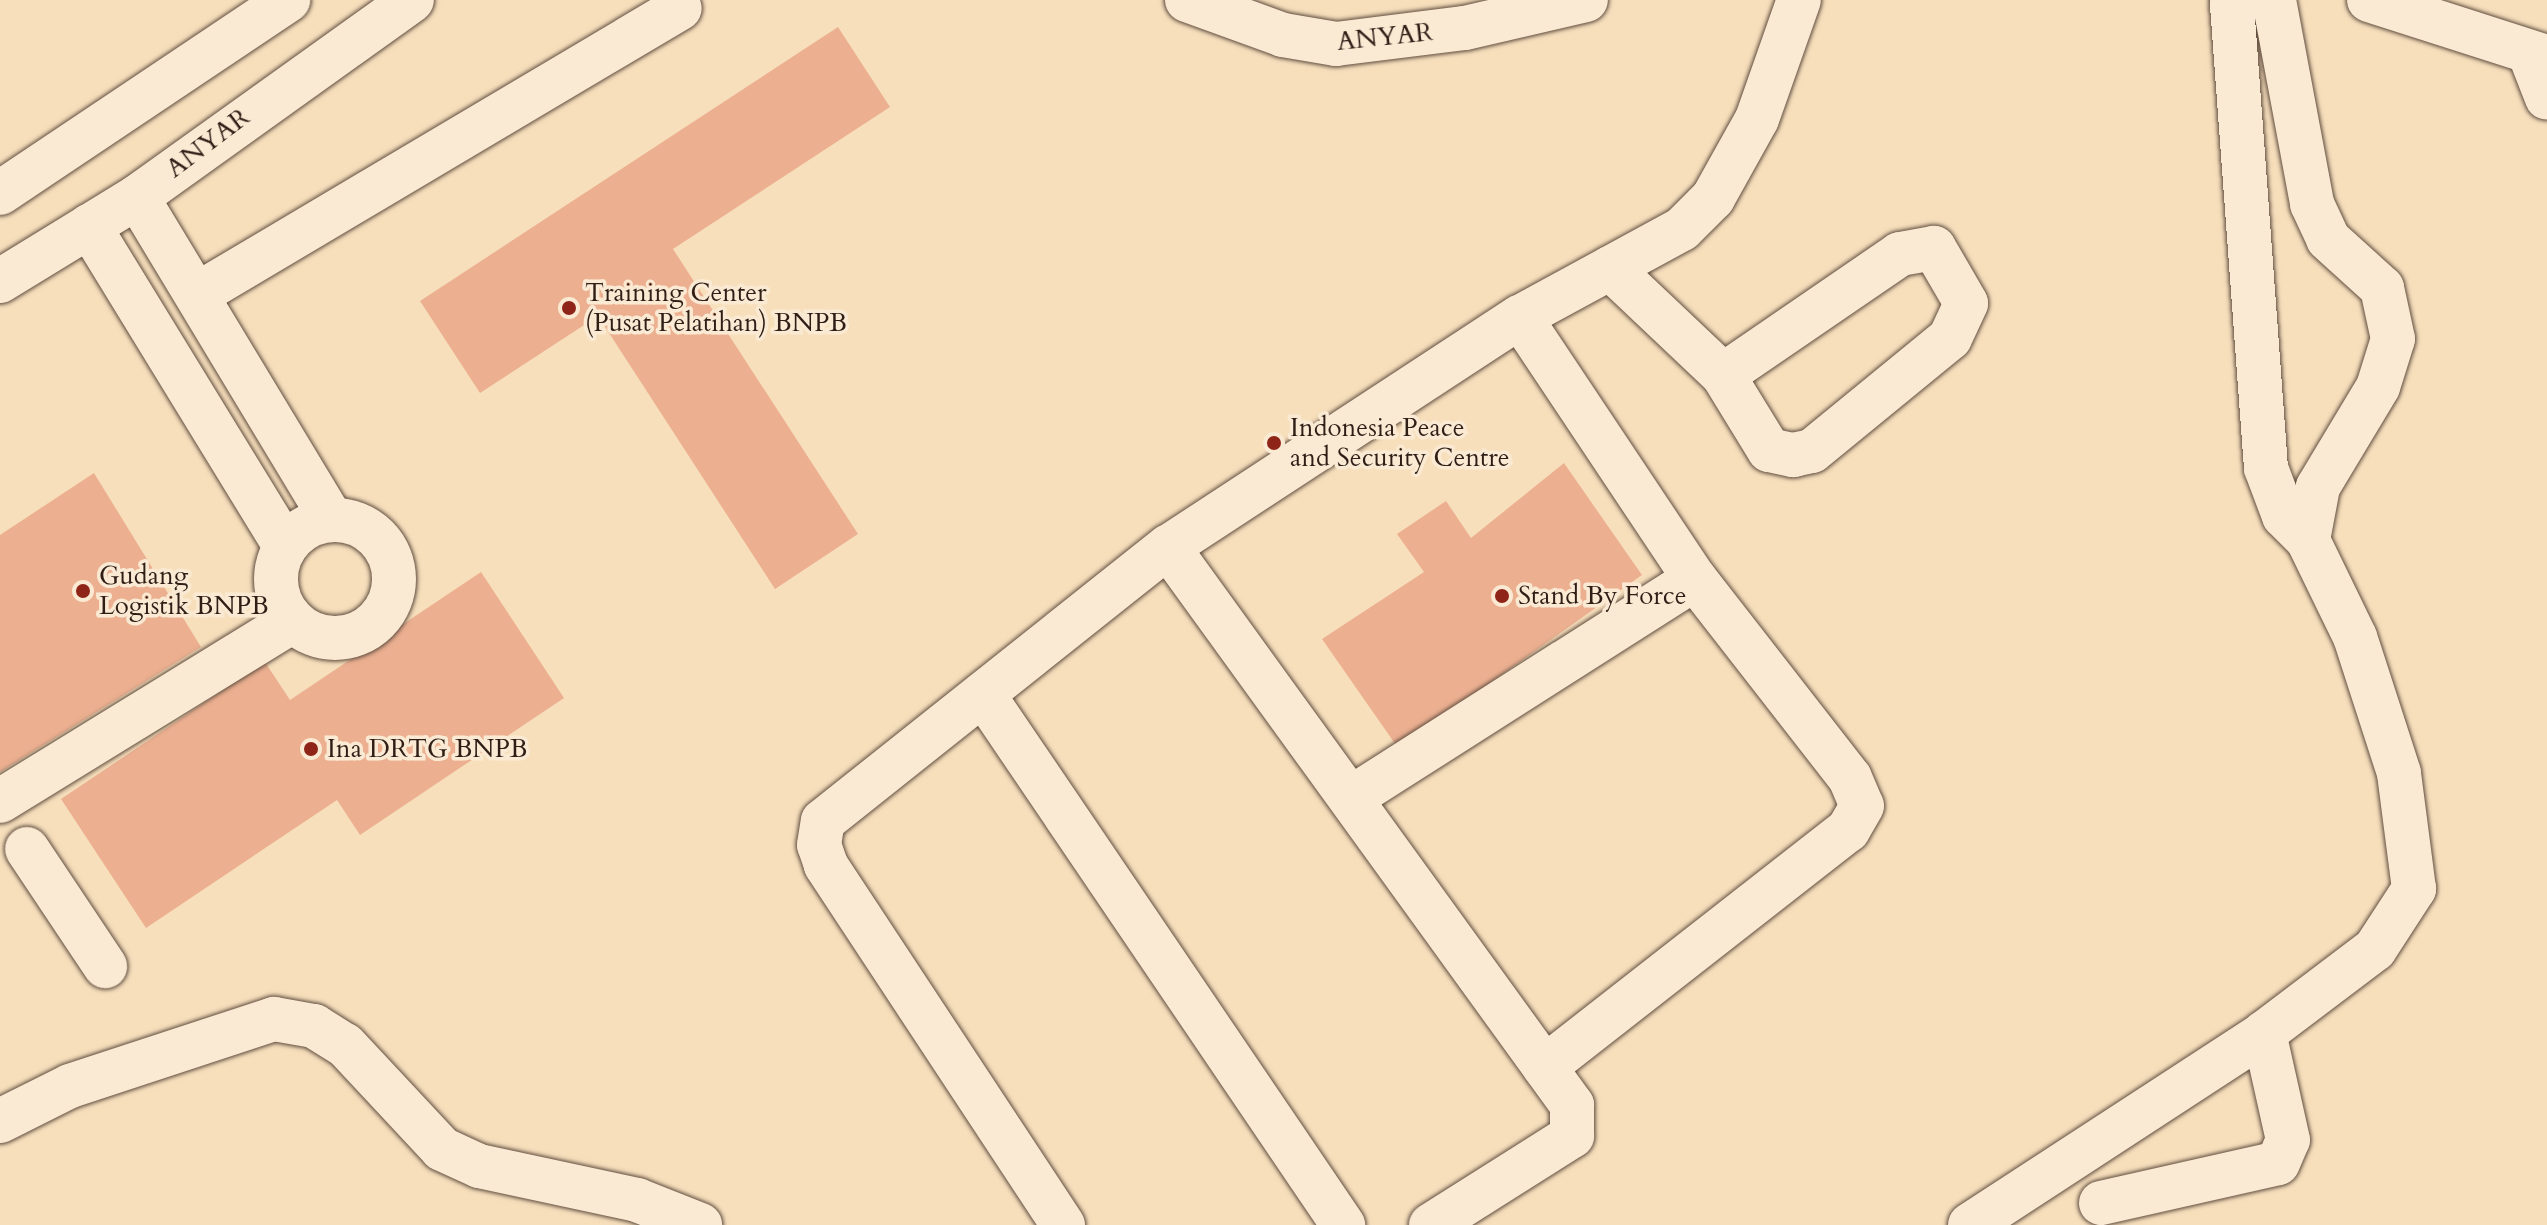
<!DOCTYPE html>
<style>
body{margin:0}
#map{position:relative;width:2547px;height:1225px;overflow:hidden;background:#f7dfbc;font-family:Cardo,serif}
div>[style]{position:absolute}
.building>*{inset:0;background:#ecb091}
.roads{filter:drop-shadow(0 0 2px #614e40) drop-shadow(0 0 2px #614e40)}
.minor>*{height:44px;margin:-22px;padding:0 22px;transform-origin:22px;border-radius:22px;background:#faead3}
.minor>.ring{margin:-22px;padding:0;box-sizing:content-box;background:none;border:44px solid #faead3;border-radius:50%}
.dots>*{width:22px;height:22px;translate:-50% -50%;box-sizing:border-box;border:4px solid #faead3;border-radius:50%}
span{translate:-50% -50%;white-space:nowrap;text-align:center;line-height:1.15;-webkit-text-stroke:7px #faead3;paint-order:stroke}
.street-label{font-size:26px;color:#2f1e16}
.poi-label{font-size:26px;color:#2f1e16}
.left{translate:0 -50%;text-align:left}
</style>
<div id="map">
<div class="building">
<div style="clip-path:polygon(838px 27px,890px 107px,673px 249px,858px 534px,775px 589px,598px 316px,480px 393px,420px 301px)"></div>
<div style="clip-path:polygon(1564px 463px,1642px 575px,1398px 748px,1322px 639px,1424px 572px,1397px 534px,1446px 501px,1471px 538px)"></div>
<div style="clip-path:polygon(94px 473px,201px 647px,0 772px,0 535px)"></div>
<div style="clip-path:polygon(481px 572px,564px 698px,360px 835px,337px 800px,146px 928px,61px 799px,265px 662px,290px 700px)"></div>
</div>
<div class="roads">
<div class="minor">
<div style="left:1187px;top:0;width:102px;rotate:20deg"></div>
<div style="left:1283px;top:35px;width:54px;rotate:9.6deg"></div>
<div style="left:1336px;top:44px;width:130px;rotate:-7.1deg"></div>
<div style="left:1465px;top:28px;width:124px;rotate:-13deg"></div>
<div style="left:2274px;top:0;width:208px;rotate:79.4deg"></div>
<div style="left:2312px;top:204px;width:38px;rotate:65deg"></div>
<div style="left:2328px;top:239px;width:73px;rotate:42.2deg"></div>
<div style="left:2382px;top:288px;width:52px;rotate:77.8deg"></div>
<div style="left:2393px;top:339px;width:50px;rotate:107.4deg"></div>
<div style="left:2378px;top:387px;width:117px;rotate:121deg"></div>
<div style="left:2318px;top:487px;width:54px;rotate:100.7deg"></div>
<div style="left:2369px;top:0;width:187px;rotate:17.8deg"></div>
<div style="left:2529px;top:52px;width:49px;rotate:68.6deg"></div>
<div style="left:0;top:193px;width:347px;rotate:-33.8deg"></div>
<div style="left:137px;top:197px;width:376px;rotate:58.9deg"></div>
<div style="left:89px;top:226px;width:375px;rotate:58.5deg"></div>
<div style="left:1610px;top:268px;width:156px;rotate:43.4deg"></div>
<div style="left:1723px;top:375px;width:88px;rotate:58.5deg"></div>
<div style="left:1769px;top:450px;width:25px;rotate:12deg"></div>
<div style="left:1793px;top:455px;width:19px;rotate:-12deg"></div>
<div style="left:1812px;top:451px;width:178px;rotate:-39.3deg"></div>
<div style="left:1950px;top:338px;width:38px;rotate:-65deg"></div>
<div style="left:1966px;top:303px;width:64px;rotate:-120.2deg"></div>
<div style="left:1934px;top:248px;width:35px;rotate:170deg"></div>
<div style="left:1900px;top:254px;width:214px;rotate:145.6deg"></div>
<div style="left:0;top:281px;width:161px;rotate:-31.5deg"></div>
<div style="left:137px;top:197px;width:338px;rotate:-35.6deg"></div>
<div style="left:198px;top:294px;width:560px;rotate:-30.68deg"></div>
<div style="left:1520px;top:317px;width:315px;rotate:56.3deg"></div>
<div style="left:1695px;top:579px;width:252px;rotate:52.1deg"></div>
<div style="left:1850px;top:778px;width:30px;rotate:67deg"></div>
<div style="left:1862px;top:806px;width:28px;rotate:120deg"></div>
<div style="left:1848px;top:830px;width:385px;rotate:142deg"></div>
<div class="ring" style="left:276px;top:520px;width:74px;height:74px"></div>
<div style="left:1168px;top:547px;width:689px;rotate:54.09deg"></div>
<div style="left:1572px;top:1105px;width:31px;rotate:90deg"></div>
<div style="left:1572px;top:1136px;width:167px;rotate:147.7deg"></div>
<div style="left:983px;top:694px;width:642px;rotate:55.86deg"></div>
<div style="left:1354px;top:796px;width:404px;rotate:-32.5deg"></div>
<div style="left:0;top:801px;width:344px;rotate:-31.6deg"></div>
<div style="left:27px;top:849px;width:141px;rotate:56.3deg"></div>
<div style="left:0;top:1121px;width:78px;rotate:-26.6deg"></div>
<div style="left:70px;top:1086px;width:215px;rotate:-18.2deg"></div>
<div style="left:274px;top:1019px;width:41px;rotate:9.9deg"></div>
<div style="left:314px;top:1026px;width:36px;rotate:32deg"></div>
<div style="left:345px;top:1045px;width:142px;rotate:47deg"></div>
<div style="left:442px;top:1149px;width:41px;rotate:24.7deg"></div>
<div style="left:479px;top:1166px;width:162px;rotate:12.1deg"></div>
<div style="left:637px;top:1200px;width:68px;rotate:21.6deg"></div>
<div style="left:2101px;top:1203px;width:181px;rotate:-12.7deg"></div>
<div style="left:2278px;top:1163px;width:25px;rotate:-67deg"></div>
<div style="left:2288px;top:1140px;width:110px;rotate:-102.6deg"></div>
<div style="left:1063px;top:1225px;width:431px;rotate:-123.4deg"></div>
<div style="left:826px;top:865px;width:21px;rotate:-109deg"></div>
<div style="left:819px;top:845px;width:24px;rotate:-81deg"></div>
<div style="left:823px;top:821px;width:441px;rotate:-38.5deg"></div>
<div style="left:1168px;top:547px;width:420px;rotate:-33.2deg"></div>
<div style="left:1520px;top:317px;width:184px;rotate:-28.5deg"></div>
<div style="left:1682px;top:229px;width:44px;rotate:-45deg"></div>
<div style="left:1713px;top:198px;width:90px;rotate:-60.9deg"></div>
<div style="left:1757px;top:119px;width:126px;rotate:-70.6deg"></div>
<div style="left:1970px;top:1225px;width:351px;rotate:-33.1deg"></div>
<div style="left:2264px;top:1033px;width:139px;rotate:-37.1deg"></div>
<div style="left:2375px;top:949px;width:72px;rotate:-57deg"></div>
<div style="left:2414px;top:889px;width:117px;rotate:-97.4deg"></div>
<div style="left:2399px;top:773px;width:143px;rotate:-107.9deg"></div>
<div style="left:2355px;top:637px;width:108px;rotate:-115.9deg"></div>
<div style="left:2308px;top:540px;width:34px;rotate:-135deg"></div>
<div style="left:2284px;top:516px;width:51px;rotate:-110.6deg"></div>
<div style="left:2266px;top:468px;width:469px;rotate:-94.2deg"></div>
</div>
</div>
<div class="dots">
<div style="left:569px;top:308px;background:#8f2418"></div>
<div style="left:1274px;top:443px;background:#8f2418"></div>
<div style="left:83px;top:591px;background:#8f2418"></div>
<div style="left:1502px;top:596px;background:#8f2418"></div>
<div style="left:311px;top:749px;background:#8f2418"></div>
</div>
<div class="street-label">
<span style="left:1385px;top:37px;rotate:-6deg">ANYAR</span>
<span style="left:208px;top:143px;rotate:-37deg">ANYAR</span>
</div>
<div class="poi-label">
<span class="left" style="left:585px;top:308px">Training Center<br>(Pusat Pelatihan) BNPB</span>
<span class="left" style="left:1290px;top:443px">Indonesia Peace<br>and Security Centre</span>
<span class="left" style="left:99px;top:591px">Gudang<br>Logistik BNPB</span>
<span class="left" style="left:1518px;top:596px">Stand By Force</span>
<span class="left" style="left:327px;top:749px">Ina DRTG BNPB</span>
</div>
</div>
